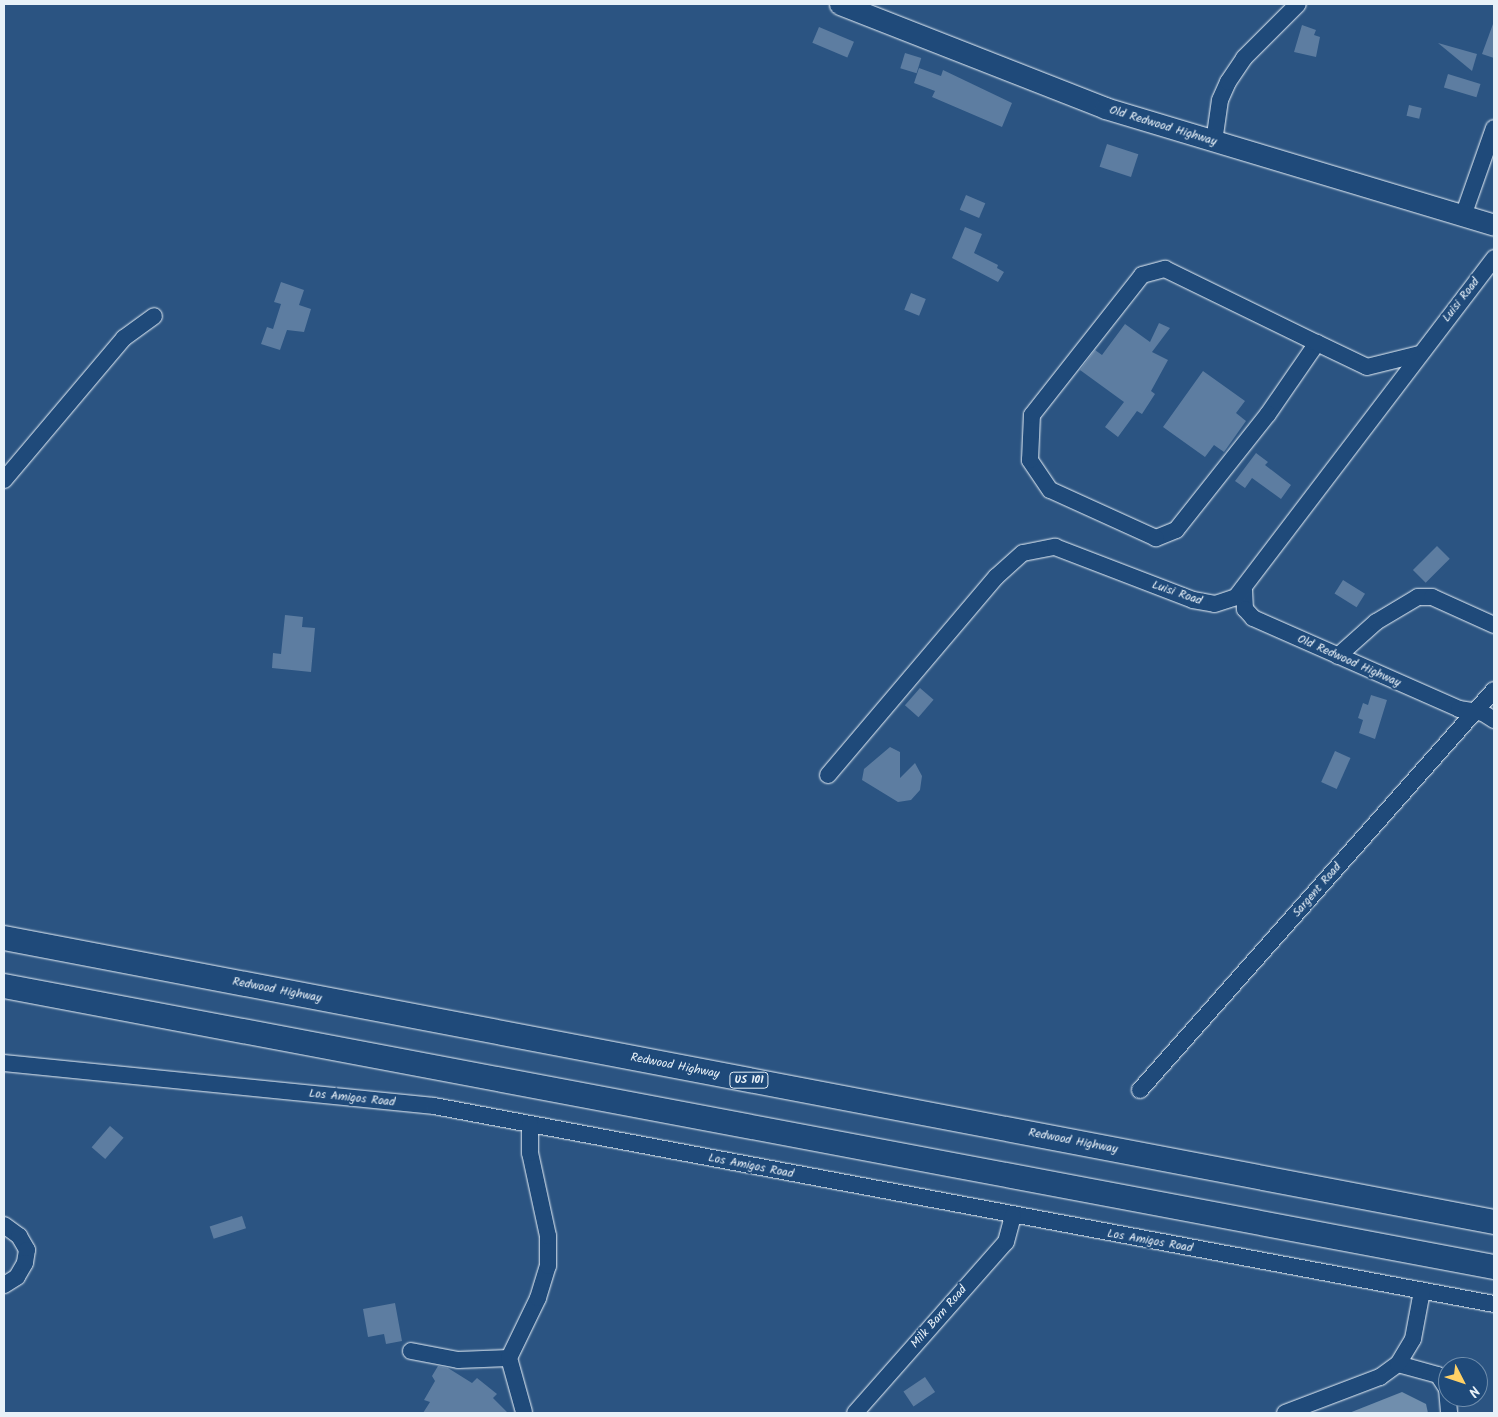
<!DOCTYPE html>
<style>
body{margin:0}
#map{position:relative;width:1498px;height:1417px;overflow:hidden;background:#2b5482;font-family:Kalam,sans-serif}
div>[style]{position:absolute}
.water>*{inset:0;background:#708ead}
.building>*{inset:0;background:#5d7da1;transform-origin:0 0}
.roads{filter:drop-shadow(0 0 1px #e8f1f8) drop-shadow(0 0 1px #e8f1f8)}
.minor>*{height:16px;margin:-8px;padding:0 8px;transform-origin:8px;border-radius:8px;background:#1f4a7a}
.major>*{height:21px;margin:-10.5px;padding:0 10.5px;transform-origin:10.5px;border-radius:10.5px;background:#1f4a7a}
.highway>*{height:24px;margin:-12px;padding:0 12px;transform-origin:12px;border-radius:12px;background:#1f4a7a}
span{translate:-50% -50%;white-space:nowrap;text-align:center;line-height:1.15;-webkit-text-stroke:4px #1f4a7a;paint-order:stroke}
.shield-label span{padding:1px 4px;background:#1f4a7a;border:1px solid;border-radius:4px;-webkit-text-stroke-width:0}
.shield-label{font-size:11px;color:#e8f1f8;font-weight:700}
.street-label{font-size:12px;color:#e8f1f8}
.frame{position:absolute;inset:0;border:5px solid #e8f1f8;pointer-events:none}
.north{position:absolute;left:1438px;top:1357px;width:50px;height:50px;box-sizing:border-box;background:#1f4a7a;border:1px solid #6f8dac;border-radius:50%;rotate:131deg;font-size:14px;font-weight:700;line-height:20px;text-align:center;color:#e8f1f8}
.north::after{content:'';display:block;margin:auto;width:18px;height:22px;background:#ffd166;clip-path:polygon(50% 0,100% 100%,50% 72%,0 100%)}
</style>
<div id="map">
<div class="water">
<div style="clip-path:polygon(1402px 1392px,1426px 1404px,1428px 1413px,1349px 1413px)"></div>
</div>
<div class="building">
<div style="clip-path:polygon(1493px 24px,1494px 24px,1494px 58px,1482px 54px)"></div>
<div style="clip-path:polygon(1302px 25px,1316px 30px,1314px 35px,1320px 37px,1316px 57px,1294px 52px)"></div>
<div style="left:819px;top:27px;width:38px;height:17px;rotate:23deg"></div>
<div style="clip-path:polygon(1438px 43px,1477px 54px,1472px 71px)"></div>
<div style="left:905px;top:53px;width:17px;height:16px;rotate:17deg"></div>
<div style="clip-path:polygon(919px 68px,941px 76px,943px 70px,1012px 103px,1002px 127px,932px 97px,935px 91px,914px 83px)"></div>
<div style="left:1448px;top:74px;width:34px;height:14px;rotate:17deg"></div>
<div style="left:1409px;top:105px;width:13px;height:11px;rotate:13deg"></div>
<div style="left:1107px;top:144px;width:33px;height:24px;rotate:18deg"></div>
<div style="left:966px;top:195px;width:21px;height:16px;rotate:23deg"></div>
<div style="clip-path:polygon(965px 227px,982px 234px,974px 253px,998px 265px,997px 268px,1004px 272px,998px 282px,952px 258px)"></div>
<div style="clip-path:polygon(281px 282px,304px 290px,299px 305px,311px 309px,304px 332px,287px 330px,280px 350px,261px 344px,267px 327px,273px 329px,281px 304px,274px 302px)"></div>
<div style="left:911px;top:293px;width:16px;height:18px;rotate:22deg"></div>
<div style="clip-path:polygon(1159px 323px,1170px 328px,1152px 352px,1168px 360px,1151px 391px,1155px 394px,1142px 414px,1137px 411px,1118px 437px,1105px 427px,1124px 402px,1080px 370px,1095px 350px,1102px 355px,1125px 324px,1150px 342px)"></div>
<div style="clip-path:polygon(1203px 371px,1245px 401px,1236px 413px,1246px 421px,1224px 452px,1214px 445px,1205px 457px,1163px 427px)"></div>
<div style="clip-path:polygon(1256px 453px,1268px 462px,1265px 465px,1291px 485px,1281px 499px,1252px 478px,1245px 488px,1235px 481px)"></div>
<div style="left:1437px;top:546px;width:18px;height:34px;rotate:45deg"></div>
<div style="left:1343px;top:580px;width:26px;height:16px;rotate:32deg"></div>
<div style="clip-path:polygon(285px 615px,303px 617px,302px 627px,315px 628px,311px 672px,272px 668px,273px 653px,281px 654px)"></div>
<div style="left:920px;top:688px;width:18px;height:23px;rotate:41deg"></div>
<div style="clip-path:polygon(1371px 695px,1387px 700px,1375px 739px,1359px 733px,1363px 720px,1358px 718px,1363px 703px,1368px 705px)"></div>
<div style="clip-path:polygon(890px 747px,900px 752px,900px 778px,915px 763px,922px 776px,920px 790px,911px 800px,898px 802px,862px 780px,864px 769px)"></div>
<div style="left:1335px;top:751px;width:17px;height:34px;rotate:24deg"></div>
<div style="left:110px;top:1126px;width:18px;height:28px;rotate:41deg"></div>
<div style="left:242px;top:1216px;width:13px;height:34px;rotate:72deg"></div>
<div style="clip-path:polygon(395px 1303px,402px 1341px,386px 1344px,384px 1334px,368px 1337px,363px 1309px)"></div>
<div style="clip-path:polygon(438px 1366px,448px 1368px,472px 1383px,477px 1378px,497px 1394px,493px 1398px,508px 1413px,423px 1413px,430px 1402px,424px 1400px,435px 1381px,432px 1376px)"></div>
<div style="left:925px;top:1377px;width:18px;height:26px;rotate:56deg"></div>
</div>
<div class="roads">
<div class="minor">
<div style="left:1214px;top:142px;width:42px;rotate:-81.9deg"></div>
<div style="left:1220px;top:100px;width:20px;rotate:-66deg"></div>
<div style="left:1228px;top:82px;width:29px;rotate:-56deg"></div>
<div style="left:1244px;top:58px;width:76px;rotate:-45deg"></div>
<div style="left:1463px;top:216px;width:93px;rotate:-70.6deg"></div>
<div style="left:1317px;top:343px;width:86px;rotate:124.6deg"></div>
<div style="left:1268px;top:414px;width:148px;rotate:128.4deg"></div>
<div style="left:1176px;top:530px;width:22px;rotate:158deg"></div>
<div style="left:1156px;top:538px;width:116px;rotate:-155.6deg"></div>
<div style="left:1050px;top:490px;width:36px;rotate:-124deg"></div>
<div style="left:1030px;top:460px;width:45px;rotate:-87.5deg"></div>
<div style="left:1032px;top:415px;width:178px;rotate:-51.8deg"></div>
<div style="left:1142px;top:275px;width:24px;rotate:-15deg"></div>
<div style="left:1165px;top:269px;width:169px;rotate:26deg"></div>
<div style="left:1317px;top:343px;width:55px;rotate:25.6deg"></div>
<div style="left:1367px;top:367px;width:54px;rotate:-14deg"></div>
<div style="left:4px;top:480px;width:186px;rotate:-49.8deg"></div>
<div style="left:124px;top:338px;width:37px;rotate:-36deg"></div>
<div style="left:1244px;top:590px;width:19px;rotate:87deg"></div>
<div style="left:1245px;top:609px;width:12px;rotate:48deg"></div>
<div style="left:1253px;top:618px;width:225px;rotate:23.8deg"></div>
<div style="left:1459px;top:709px;width:24px;rotate:9deg"></div>
<div style="left:1483px;top:713px;width:13px;rotate:32deg"></div>
<div style="left:1338px;top:656px;width:51px;rotate:-41.8deg"></div>
<div style="left:1376px;top:622px;width:49px;rotate:-30.8deg"></div>
<div style="left:1418px;top:597px;width:14px"></div>
<div style="left:1432px;top:597px;width:68px;rotate:24.3deg"></div>
<div style="left:828px;top:775px;width:260px;rotate:-49.7deg"></div>
<div style="left:996px;top:577px;width:36px;rotate:-42deg"></div>
<div style="left:1023px;top:553px;width:33px;rotate:-11deg"></div>
<div style="left:1055px;top:547px;width:148px;rotate:21deg"></div>
<div style="left:1193px;top:600px;width:22px;rotate:10deg"></div>
<div style="left:1215px;top:604px;width:22px;rotate:-18deg"></div>
<div style="left:1236px;top:597px;width:426px;rotate:-52.7deg"></div>
<div style="left:4px;top:1063px;width:432px;rotate:5.7deg"></div>
<div style="left:434px;top:1106px;width:1078px;rotate:10.58deg"></div>
<div style="left:1140px;top:1090px;width:534px;rotate:-48.49deg"></div>
<div style="left:4px;top:1225px;width:19px;rotate:36deg"></div>
<div style="left:19px;top:1236px;width:16px;rotate:60deg"></div>
<div style="left:27px;top:1250px;width:13px;rotate:99deg"></div>
<div style="left:25px;top:1263px;width:16px;rotate:120deg"></div>
<div style="left:17px;top:1277px;width:15px;rotate:148deg"></div>
<div style="left:411px;top:1351px;width:48px;rotate:10.8deg"></div>
<div style="left:458px;top:1360px;width:51px;rotate:-2.2deg"></div>
<div style="left:509px;top:1358px;width:56px;rotate:74.5deg"></div>
<div style="left:509px;top:1358px;width:67px;rotate:-64.2deg"></div>
<div style="left:538px;top:1298px;width:34px;rotate:-73deg"></div>
<div style="left:548px;top:1266px;width:30px;rotate:-90deg"></div>
<div style="left:548px;top:1236px;width:85px;rotate:-102.2deg"></div>
<div style="left:530px;top:1153px;width:29px;rotate:-90deg"></div>
<div style="left:1398px;top:1364px;width:41px;rotate:15.4deg"></div>
<div style="left:1438px;top:1375px;width:17px;rotate:57deg"></div>
<div style="left:1447px;top:1389px;width:24px;rotate:85deg"></div>
<div style="left:855px;top:1413px;width:228px;rotate:-48.6deg"></div>
<div style="left:1006px;top:1242px;width:27px;rotate:-75deg"></div>
<div style="left:1285px;top:1413px;width:102px;rotate:-20.8deg"></div>
<div style="left:1380px;top:1377px;width:22px;rotate:-36deg"></div>
<div style="left:1398px;top:1364px;width:29px;rotate:-59deg"></div>
<div style="left:1413px;top:1339px;width:49px;rotate:-79.4deg"></div>
</div>
<div class="major">
<div style="left:840px;top:4px;width:285px;rotate:21.4deg"></div>
<div style="left:1105px;top:108px;width:406px;rotate:16.7deg"></div>
</div>
<div class="highway">
<div style="left:4px;top:938px;width:1517px;rotate:10.79deg"></div>
<div style="left:4px;top:986px;width:1516px;rotate:10.68deg"></div>
</div>
</div>
<div class="shield-label">
<span style="left:749px;top:1080px">US 101</span>
</div>
<div class="street-label">
<span style="left:1163px;top:126px;rotate:17deg">Old Redwood Highway</span>
<span style="left:1461px;top:300px;rotate:-52deg">Luisi Road</span>
<span style="left:1177px;top:593px;rotate:19deg">Luisi Road</span>
<span style="left:1349px;top:661px;rotate:24deg">Old Redwood Highway</span>
<span style="left:1317px;top:890px;rotate:-49deg">Sargent Road</span>
<span style="left:277px;top:990px;rotate:11deg">Redwood Highway</span>
<span style="left:675px;top:1066px;rotate:11deg">Redwood Highway</span>
<span style="left:352px;top:1098px;rotate:6deg">Los Amigos Road</span>
<span style="left:1073px;top:1141px;rotate:11deg">Redwood Highway</span>
<span style="left:751px;top:1166px;rotate:11deg">Los Amigos Road</span>
<span style="left:1150px;top:1241px;rotate:10deg">Los Amigos Road</span>
<span style="left:939px;top:1317px;rotate:-49deg">Milk Barn Road</span>
</div>
<div class="frame"></div>
<div class="north">N</div>
</div>
